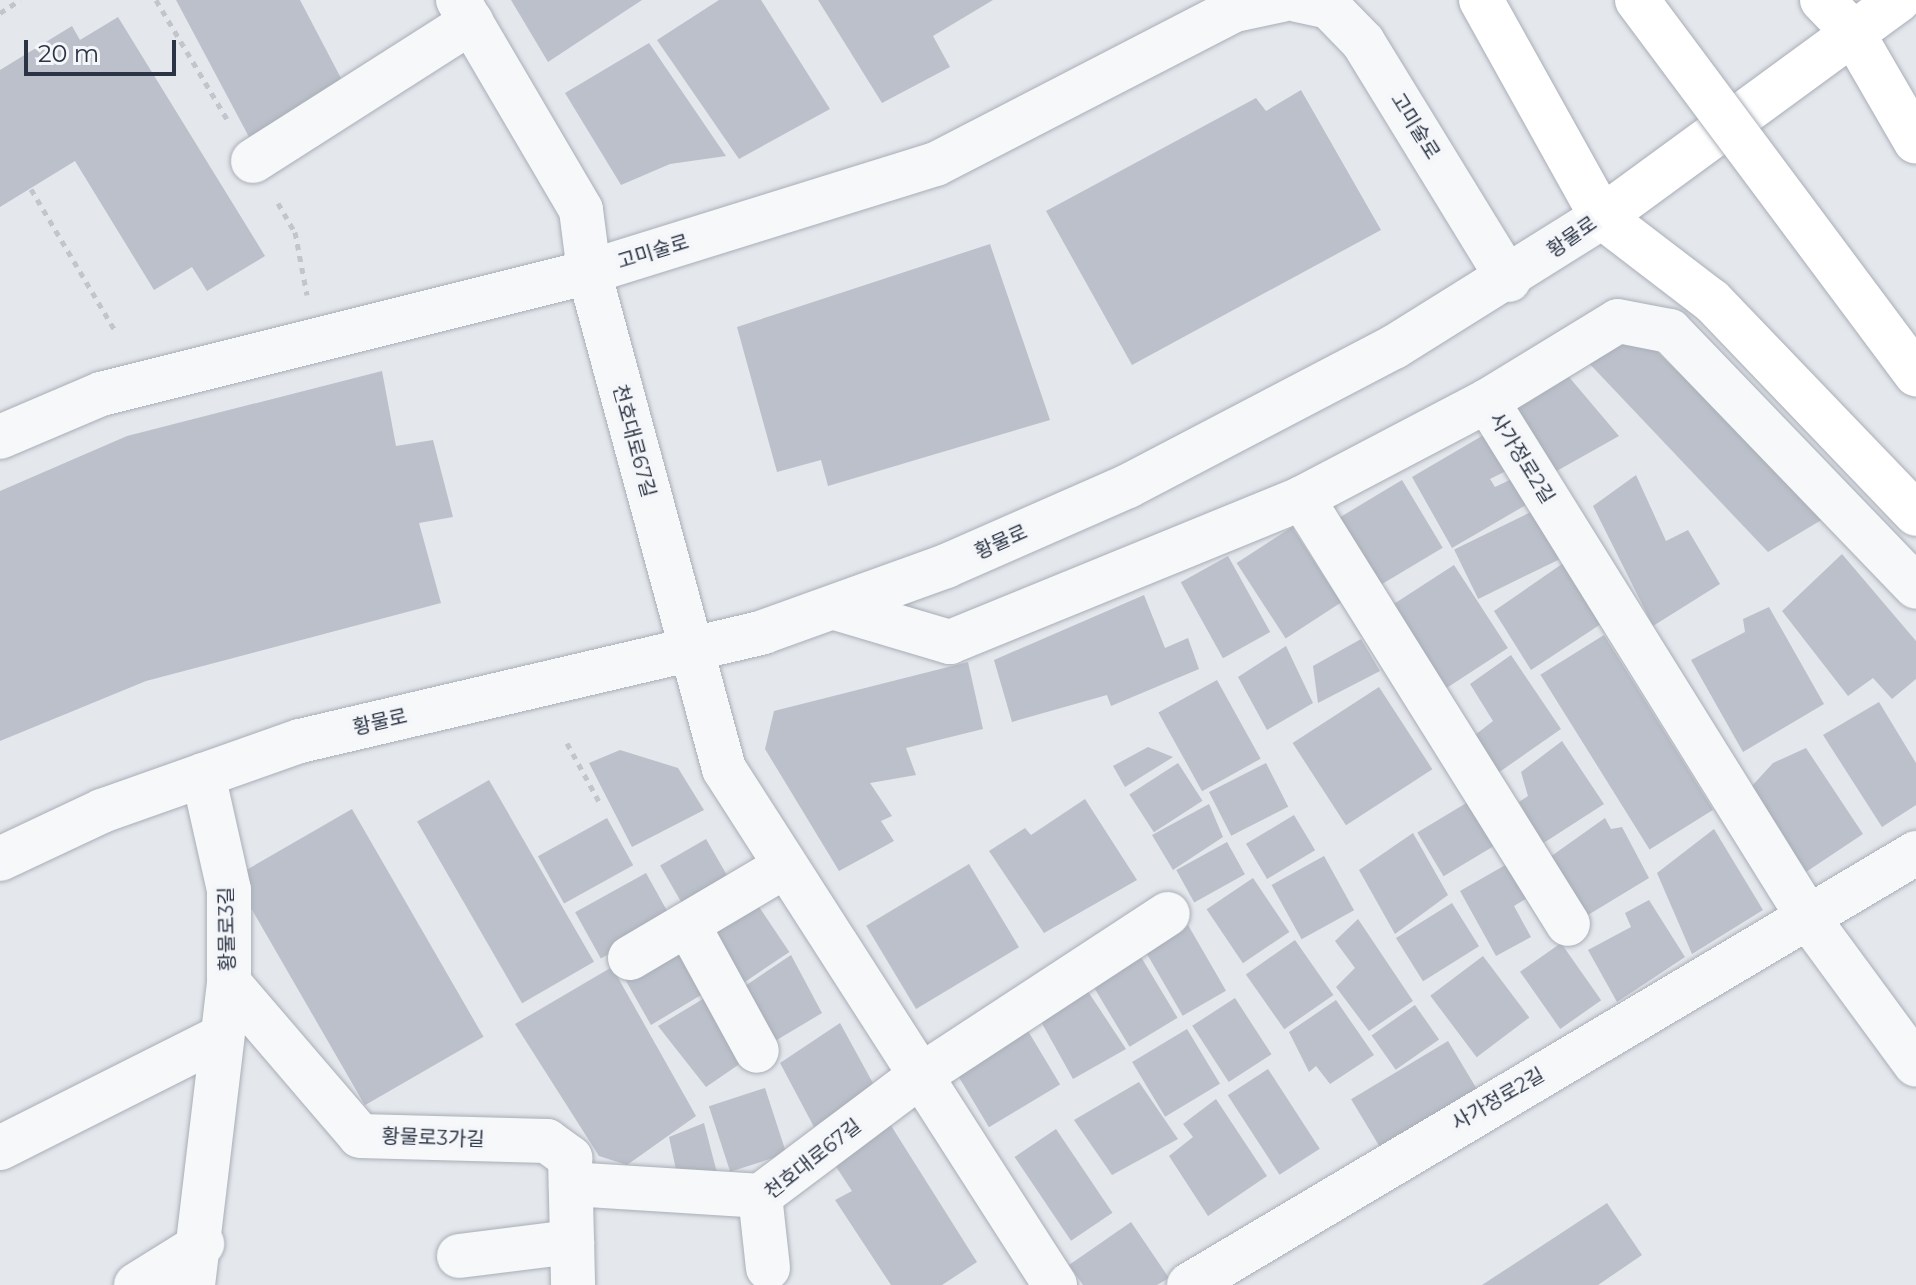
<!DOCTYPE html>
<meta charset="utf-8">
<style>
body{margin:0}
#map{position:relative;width:1916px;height:1285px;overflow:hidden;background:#e4e7ec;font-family:Montserrat,"Noto Sans KR",sans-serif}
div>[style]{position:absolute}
.building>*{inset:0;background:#bbc0ca;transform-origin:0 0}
.path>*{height:5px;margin-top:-2.5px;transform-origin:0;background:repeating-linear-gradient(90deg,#c2c5cb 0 6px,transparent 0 12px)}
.roads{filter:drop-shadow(0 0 2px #a9aeb7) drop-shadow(0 0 2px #a9aeb7)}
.minor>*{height:44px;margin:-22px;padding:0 22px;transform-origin:22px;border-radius:22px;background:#f7f8fa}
.tertiary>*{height:44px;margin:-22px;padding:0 22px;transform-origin:22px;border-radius:22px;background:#f7f8fa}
.secondary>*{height:44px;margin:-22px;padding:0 22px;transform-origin:22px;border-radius:22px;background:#fff}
.bridges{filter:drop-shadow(0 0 2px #a9aeb7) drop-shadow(0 0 2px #a9aeb7)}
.secondary-bridge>*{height:44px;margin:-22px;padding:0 22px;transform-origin:22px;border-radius:22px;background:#fff}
span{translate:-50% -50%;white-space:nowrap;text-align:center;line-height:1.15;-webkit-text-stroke:8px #f4f6f9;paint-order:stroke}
.street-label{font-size:20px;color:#2b3445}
.scale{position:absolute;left:24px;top:40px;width:152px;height:36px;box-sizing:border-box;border:4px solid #2b3445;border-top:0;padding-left:10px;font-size:24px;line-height:28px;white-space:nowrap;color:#2b3445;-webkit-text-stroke:6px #f4f6f9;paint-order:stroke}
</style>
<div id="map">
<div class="building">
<div style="clip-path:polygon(176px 0,300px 0,343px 82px,249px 137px)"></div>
<div style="clip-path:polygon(511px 0,642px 0,548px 62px)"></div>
<div style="clip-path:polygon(719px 0,761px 0,830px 109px,739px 159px,657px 40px)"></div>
<div style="clip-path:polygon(818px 0,993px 0,933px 36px,950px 67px,882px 103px)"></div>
<div style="clip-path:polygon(118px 17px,265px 256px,207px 291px,192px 267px,154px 290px,75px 161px,0 207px,0 70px,72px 26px,80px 40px)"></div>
<div style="clip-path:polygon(649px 43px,726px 156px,670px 164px,621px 185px,565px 93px)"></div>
<div style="clip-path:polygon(1301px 90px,1381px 230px,1132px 365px,1046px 211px,1256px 98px,1266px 111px)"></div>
<div style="clip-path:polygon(990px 244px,1050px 420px,828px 486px,821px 460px,777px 472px,737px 327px)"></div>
<div style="clip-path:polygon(1646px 341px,1828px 516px,1768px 552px,1585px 359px,1609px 345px)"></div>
<div style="clip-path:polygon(382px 371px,396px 446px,433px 440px,453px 517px,419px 523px,441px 603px,146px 681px,0 741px,0 491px,127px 436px)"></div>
<div style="clip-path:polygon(1569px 377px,1619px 436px,1546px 477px,1505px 406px,1525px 404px)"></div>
<div style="clip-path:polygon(1487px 433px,1508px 470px,1490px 479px,1495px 487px,1516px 477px,1531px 502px,1452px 548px,1412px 477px)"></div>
<div style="clip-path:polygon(1636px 475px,1666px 541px,1688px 530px,1720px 584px,1653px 626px,1593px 506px)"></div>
<div style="left:1402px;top:480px;width:79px;height:75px;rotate:59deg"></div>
<div style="left:1535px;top:510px;width:55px;height:90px;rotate:64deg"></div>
<div style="left:1292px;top:527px;width:90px;height:66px;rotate:57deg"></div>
<div style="clip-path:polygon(1842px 554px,1916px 641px,1916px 679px,1892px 699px,1873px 678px,1848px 696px,1782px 611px)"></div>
<div style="left:1228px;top:556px;width:87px;height:54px;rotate:61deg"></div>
<div style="clip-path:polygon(1562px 564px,1575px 567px,1607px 620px,1531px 670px,1494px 611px)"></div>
<div style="left:1454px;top:565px;width:99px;height:75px;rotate:57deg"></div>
<div style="clip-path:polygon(1144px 595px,1165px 648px,1188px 638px,1199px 669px,1111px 706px,1107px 695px,1012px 722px,994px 660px)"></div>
<div style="clip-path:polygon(1769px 607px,1824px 704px,1743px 752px,1691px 660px,1745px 632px,1743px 619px)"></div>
<div style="left:1604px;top:635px;width:206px;height:75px;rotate:58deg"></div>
<div style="clip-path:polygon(1361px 639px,1380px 671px,1318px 703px,1313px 666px)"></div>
<div style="clip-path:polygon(1286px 646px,1313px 703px,1267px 730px,1238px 677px)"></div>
<div style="clip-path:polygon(1511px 655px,1561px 729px,1498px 773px,1475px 735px,1493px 721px,1470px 684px)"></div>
<div style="clip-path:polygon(968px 662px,983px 729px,906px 748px,916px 775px,870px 783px,892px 816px,881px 821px,894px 841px,839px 871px,765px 749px,774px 711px)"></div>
<div style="left:1217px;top:680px;width:90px;height:67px;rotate:61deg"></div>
<div style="left:1379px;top:687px;width:98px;height:103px;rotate:57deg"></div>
<div style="clip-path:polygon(1879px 702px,1916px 763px,1916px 805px,1882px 827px,1823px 735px)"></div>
<div style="clip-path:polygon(1562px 741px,1604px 804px,1542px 844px,1519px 802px,1528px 796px,1521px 772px)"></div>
<div style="clip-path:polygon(1148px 747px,1173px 757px,1125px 787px,1113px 766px)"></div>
<div style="clip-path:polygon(1806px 748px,1863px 834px,1806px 872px,1751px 787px,1773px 763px)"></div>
<div style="clip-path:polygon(620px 750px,678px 768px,704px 810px,632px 847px,589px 763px)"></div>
<div style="left:1178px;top:763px;width:45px;height:58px;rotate:57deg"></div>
<div style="left:1266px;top:763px;width:49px;height:64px;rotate:63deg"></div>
<div style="left:489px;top:780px;width:210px;height:83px;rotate:60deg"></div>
<div style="clip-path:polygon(1085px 799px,1137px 880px,1044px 933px,989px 851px,1025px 828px,1031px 835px)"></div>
<div style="left:1473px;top:799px;width:51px;height:65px;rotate:59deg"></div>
<div style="clip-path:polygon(1209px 804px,1223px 837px,1173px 870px,1152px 835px)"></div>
<div style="left:352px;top:809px;width:263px;height:137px;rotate:60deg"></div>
<div style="left:1294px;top:815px;width:41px;height:56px;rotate:59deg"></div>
<div style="left:607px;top:818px;width:54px;height:79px;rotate:61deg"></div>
<div style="clip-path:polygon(1605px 818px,1611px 829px,1622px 827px,1649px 878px,1588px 915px,1550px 857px)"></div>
<div style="clip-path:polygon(1714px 829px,1763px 910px,1692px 954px,1657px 873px)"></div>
<div style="clip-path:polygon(1413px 833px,1448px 895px,1395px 934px,1359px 870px)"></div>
<div style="left:706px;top:839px;width:44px;height:53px;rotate:60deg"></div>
<div style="left:1227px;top:842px;width:37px;height:58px;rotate:61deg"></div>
<div style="left:1324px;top:856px;width:62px;height:60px;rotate:61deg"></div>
<div style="clip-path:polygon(1514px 860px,1532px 895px,1514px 906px,1531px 937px,1496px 956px,1460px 891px)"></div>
<div style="left:969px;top:864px;width:97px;height:120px;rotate:59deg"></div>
<div style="left:646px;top:873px;width:53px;height:81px;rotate:61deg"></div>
<div style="left:1253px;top:878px;width:65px;height:56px;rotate:56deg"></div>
<div style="left:753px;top:898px;width:65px;height:59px;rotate:56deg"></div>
<div style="clip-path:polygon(1649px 900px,1685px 957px,1617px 1002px,1588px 950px,1631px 927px,1625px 913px)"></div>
<div style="left:1452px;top:903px;width:51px;height:66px;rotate:58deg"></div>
<div style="clip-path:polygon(1358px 919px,1413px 1001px,1369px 1031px,1336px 987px,1355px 968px,1335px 941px)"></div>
<div style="left:1188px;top:925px;width:76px;height:50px;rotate:60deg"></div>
<div style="left:1295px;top:940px;width:67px;height:60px;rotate:55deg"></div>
<div style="clip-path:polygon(677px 943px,716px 986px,651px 1025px,622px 974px)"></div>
<div style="left:1561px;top:943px;width:70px;height:50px;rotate:55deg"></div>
<div style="clip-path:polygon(791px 955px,822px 1013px,765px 1047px,739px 990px)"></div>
<div style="left:1483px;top:956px;width:77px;height:66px;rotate:53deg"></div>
<div style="left:1141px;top:957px;width:71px;height:56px;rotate:59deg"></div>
<div style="clip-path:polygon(612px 967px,696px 1116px,627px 1165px,599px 1156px,515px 1024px)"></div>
<div style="clip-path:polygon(1085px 987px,1126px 1049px,1073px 1079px,1039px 1018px)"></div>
<div style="clip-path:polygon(708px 996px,747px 1059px,706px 1087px,658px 1026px)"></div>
<div style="left:1235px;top:998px;width:67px;height:51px;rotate:57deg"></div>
<div style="clip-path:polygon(1336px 1000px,1374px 1055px,1330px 1084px,1316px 1066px,1309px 1072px,1289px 1032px)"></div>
<div style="left:1415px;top:1005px;width:42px;height:53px;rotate:55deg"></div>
<div style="left:1022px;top:1021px;width:74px;height:83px;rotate:59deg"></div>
<div style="clip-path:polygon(840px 1023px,874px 1085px,814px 1127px,780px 1063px)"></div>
<div style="left:1187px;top:1029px;width:64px;height:64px;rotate:59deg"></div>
<div style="left:1448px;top:1041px;width:61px;height:113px;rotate:59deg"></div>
<div style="left:1268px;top:1069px;width:95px;height:48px;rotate:57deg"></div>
<div style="clip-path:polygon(1139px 1082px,1178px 1139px,1112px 1175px,1074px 1120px)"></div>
<div style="left:765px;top:1088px;width:69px;height:59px;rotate:72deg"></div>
<div style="clip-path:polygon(1216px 1099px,1267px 1176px,1208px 1216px,1169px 1156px,1193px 1137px,1183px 1124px)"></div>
<div style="clip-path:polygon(885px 1116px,977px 1262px,942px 1285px,891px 1285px,835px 1200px,852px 1191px,831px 1159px)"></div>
<div style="clip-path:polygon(704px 1123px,717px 1173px,678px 1179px,669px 1137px)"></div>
<div style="left:1056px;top:1129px;width:101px;height:50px;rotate:56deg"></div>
<div style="clip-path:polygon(1607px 1203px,1642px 1255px,1598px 1285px,1482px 1285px)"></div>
<div style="clip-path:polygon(1131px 1222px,1169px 1278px,1157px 1285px,1083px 1285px,1069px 1265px)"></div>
</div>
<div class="path">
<div style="left:156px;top:0;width:139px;rotate:59.2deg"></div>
<div style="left:0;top:13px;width:24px;rotate:-33deg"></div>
<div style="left:31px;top:189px;width:166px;rotate:59.3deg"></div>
<div style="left:278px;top:203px;width:34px;rotate:60deg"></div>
<div style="left:295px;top:232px;width:64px;rotate:79.2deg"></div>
<div style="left:567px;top:743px;width:71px;rotate:61.3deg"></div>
</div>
<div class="roads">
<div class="minor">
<div style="left:458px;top:0;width:243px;rotate:59.6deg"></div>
<div style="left:581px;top:210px;width:63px;rotate:82.6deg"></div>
<div style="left:589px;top:272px;width:515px;rotate:74.8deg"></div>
<div style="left:724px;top:769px;width:613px;rotate:57.32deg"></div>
<div style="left:1297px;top:0;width:33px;rotate:12deg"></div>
<div style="left:1329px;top:7px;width:49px;rotate:45.8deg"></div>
<div style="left:1363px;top:42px;width:279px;rotate:58.5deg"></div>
<div style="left:253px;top:161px;width:259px;rotate:-32.5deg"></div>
<div style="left:1487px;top:401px;width:614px;rotate:58.12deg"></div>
<div style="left:1811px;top:922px;width:177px;rotate:53.7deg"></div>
<div style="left:0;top:437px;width:110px;rotate:-23.1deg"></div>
<div style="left:101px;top:394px;width:503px;rotate:-14.04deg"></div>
<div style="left:589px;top:272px;width:363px;rotate:-17.3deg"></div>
<div style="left:936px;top:164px;width:336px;rotate:-27.3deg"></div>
<div style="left:1235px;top:10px;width:48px;rotate:-12deg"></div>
<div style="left:1302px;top:498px;width:502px;rotate:58.02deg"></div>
<div style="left:835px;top:608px;width:120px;rotate:16.5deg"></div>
<div style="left:950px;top:642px;width:380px;rotate:-22.2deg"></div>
<div style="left:1302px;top:498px;width:209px;rotate:-27.7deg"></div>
<div style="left:1487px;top:401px;width:153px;rotate:-31.4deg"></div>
<div style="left:1618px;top:321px;width:53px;rotate:10.9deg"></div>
<div style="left:1670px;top:331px;width:355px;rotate:46.1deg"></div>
<div style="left:689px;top:927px;width:141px;rotate:61.3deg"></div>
<div style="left:630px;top:958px;width:179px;rotate:-30.6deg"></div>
<div style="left:229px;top:983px;width:201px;rotate:49.4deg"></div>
<div style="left:360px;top:1136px;width:187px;rotate:1.5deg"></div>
<div style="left:547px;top:1141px;width:29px;rotate:36deg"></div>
<div style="left:570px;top:1158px;width:127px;rotate:88.6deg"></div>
<div style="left:0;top:1148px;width:245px;rotate:-26.7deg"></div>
<div style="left:571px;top:1184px;width:189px;rotate:3.6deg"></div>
<div style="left:459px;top:1256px;width:114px;rotate:-7.1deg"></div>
<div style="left:768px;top:1268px;width:72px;rotate:-96.3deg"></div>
<div style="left:760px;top:1196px;width:200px;rotate:-36.9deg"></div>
<div style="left:920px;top:1076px;width:296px;rotate:-33.2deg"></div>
<div style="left:136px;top:1285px;width:78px;rotate:-31.8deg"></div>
<div style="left:193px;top:1285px;width:304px;rotate:-83.2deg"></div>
<div style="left:229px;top:983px;width:93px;rotate:-90deg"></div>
<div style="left:229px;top:890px;width:118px;rotate:-102.7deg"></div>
<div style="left:1189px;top:1285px;width:846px;rotate:-30.72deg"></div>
</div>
<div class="tertiary">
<div style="left:0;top:859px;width:113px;rotate:-25.2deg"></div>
<div style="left:102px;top:811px;width:210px;rotate:-19.5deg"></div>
<div style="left:300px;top:741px;width:476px;rotate:-13.2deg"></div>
<div style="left:763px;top:632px;width:195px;rotate:-19.8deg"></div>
<div style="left:946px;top:566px;width:199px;rotate:-23.7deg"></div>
<div style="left:1128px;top:486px;width:300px;rotate:-27.6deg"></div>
<div style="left:1394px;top:347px;width:245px;rotate:-32deg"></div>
</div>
<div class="secondary">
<div style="left:1481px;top:0;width:248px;rotate:60.9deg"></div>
<div style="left:1602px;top:217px;width:138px;rotate:37.4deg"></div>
<div style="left:1712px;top:301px;width:295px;rotate:46.2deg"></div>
<div style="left:1822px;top:0;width:42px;rotate:46deg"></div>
<div style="left:1851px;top:30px;width:129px;rotate:59.9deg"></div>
<div style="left:1602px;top:217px;width:368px;rotate:-36.2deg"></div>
</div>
</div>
<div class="bridges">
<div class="secondary-bridge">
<div style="left:1637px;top:0;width:467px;rotate:53.3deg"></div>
</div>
</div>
<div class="street-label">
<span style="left:1415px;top:126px;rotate:58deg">고미술로</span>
<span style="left:1572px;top:237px;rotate:-35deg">황물로</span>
<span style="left:653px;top:252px;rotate:-17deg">고미술로</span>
<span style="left:634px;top:441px;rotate:75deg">천호대로67길</span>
<span style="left:1522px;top:458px;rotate:58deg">사가정로2길</span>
<span style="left:1001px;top:542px;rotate:-24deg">황물로</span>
<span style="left:380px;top:722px;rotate:-13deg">황물로</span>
<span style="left:227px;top:929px;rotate:-91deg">황물로3길</span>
<span style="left:1498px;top:1099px;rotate:-30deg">사가정로2길</span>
<span style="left:433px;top:1138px;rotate:2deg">황물로3가길</span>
<span style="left:813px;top:1159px;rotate:-38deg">천호대로67길</span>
</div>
<div class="scale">20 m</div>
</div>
